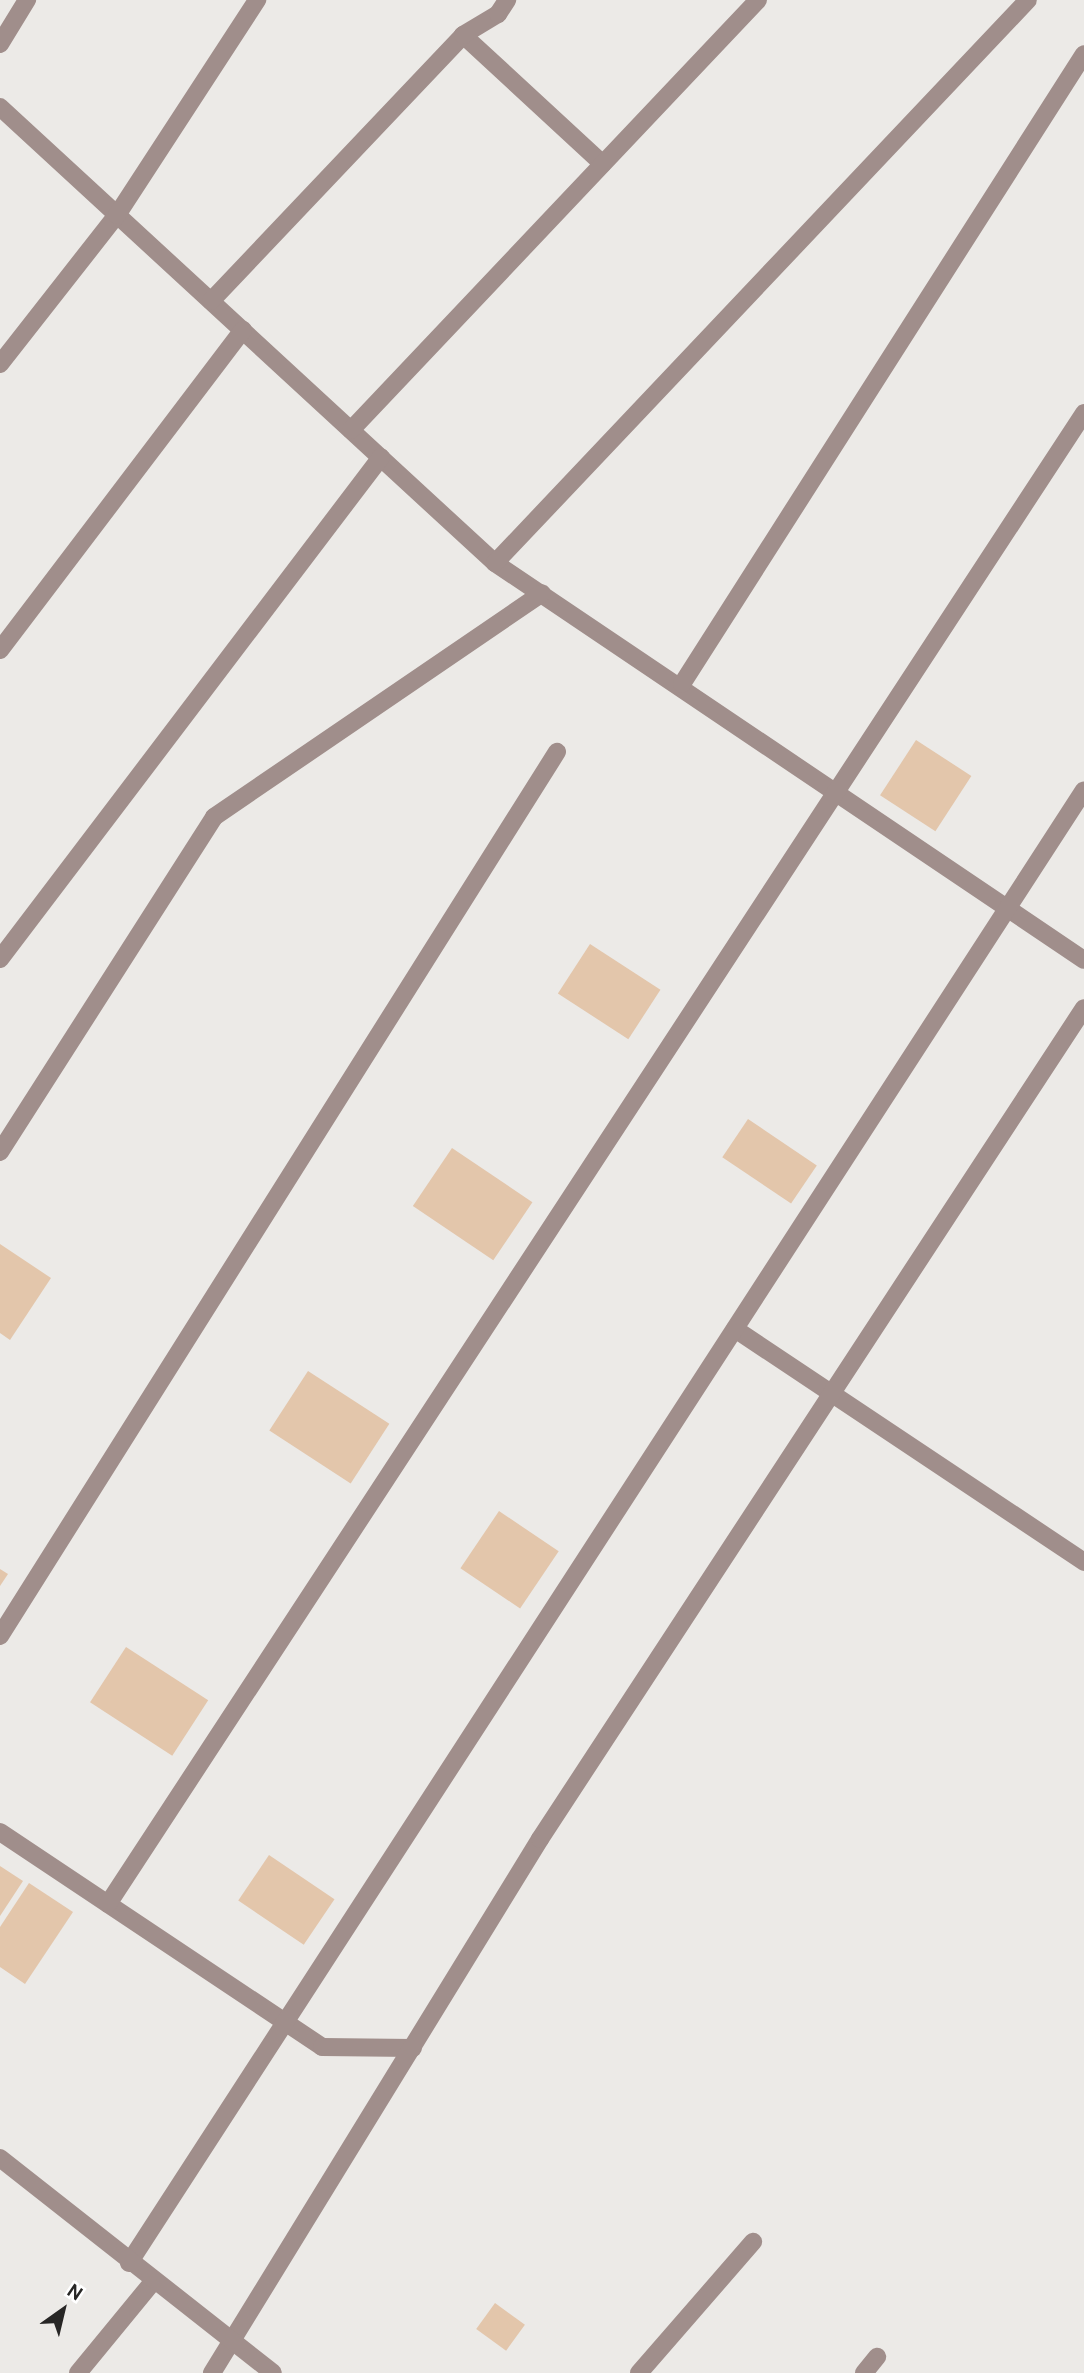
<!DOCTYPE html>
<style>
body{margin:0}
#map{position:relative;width:1084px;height:2373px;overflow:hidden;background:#eceae7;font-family:Cabin,sans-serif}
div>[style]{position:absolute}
.building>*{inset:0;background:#e3c6ab;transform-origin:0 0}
.minor>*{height:18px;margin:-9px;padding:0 9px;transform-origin:9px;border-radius:9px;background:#a08e8b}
.tertiary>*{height:18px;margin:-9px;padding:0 9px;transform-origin:9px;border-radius:9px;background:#a08e8b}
span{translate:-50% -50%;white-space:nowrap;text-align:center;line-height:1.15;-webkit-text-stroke:5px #fff;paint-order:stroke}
.north{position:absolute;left:28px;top:2275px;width:70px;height:70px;-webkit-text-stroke:5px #fff;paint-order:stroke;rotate:34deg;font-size:19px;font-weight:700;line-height:28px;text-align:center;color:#272625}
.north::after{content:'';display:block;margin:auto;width:24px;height:32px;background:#272625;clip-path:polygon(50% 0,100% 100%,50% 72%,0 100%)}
</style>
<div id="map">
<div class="building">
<div style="left:916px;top:740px;width:66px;height:66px;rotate:33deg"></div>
<div style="left:590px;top:944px;width:84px;height:59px;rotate:33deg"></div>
<div style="left:748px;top:1119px;width:83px;height:46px;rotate:34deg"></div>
<div style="left:452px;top:1148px;width:97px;height:70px;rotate:34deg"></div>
<div style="clip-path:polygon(0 1244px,51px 1278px,10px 1340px,0 1333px)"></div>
<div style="left:308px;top:1371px;width:97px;height:71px;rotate:33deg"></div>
<div style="left:499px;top:1511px;width:72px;height:69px;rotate:34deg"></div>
<div style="clip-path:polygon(0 1569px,8px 1574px,0 1586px)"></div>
<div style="left:126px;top:1647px;width:98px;height:66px;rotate:33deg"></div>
<div style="left:269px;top:1855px;width:79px;height:55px;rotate:34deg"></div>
<div style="clip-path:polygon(0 1866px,23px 1881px,0 1916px)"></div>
<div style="clip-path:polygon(29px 1883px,73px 1912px,25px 1984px,0 1967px,0 1927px)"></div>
<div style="left:495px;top:2303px;width:37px;height:32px;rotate:36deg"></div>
</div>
<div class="minor">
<div style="left:463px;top:35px;width:190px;rotate:42.7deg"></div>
<div style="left:0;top:44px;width:52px;rotate:-58.5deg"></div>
<div style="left:0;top:107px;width:673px;rotate:42.65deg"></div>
<div style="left:495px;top:563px;width:710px;rotate:33.98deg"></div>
<div style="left:211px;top:301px;width:366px;rotate:-46.5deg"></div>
<div style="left:463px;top:35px;width:41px;rotate:-31deg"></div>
<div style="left:498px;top:14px;width:17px;rotate:-57deg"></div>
<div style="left:0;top:364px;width:189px;rotate:-51.9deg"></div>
<div style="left:117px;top:215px;width:257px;rotate:-56.9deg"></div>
<div style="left:351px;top:430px;width:592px;rotate:-46.57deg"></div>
<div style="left:495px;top:563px;width:775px;rotate:-46.57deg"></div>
<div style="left:0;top:650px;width:402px;rotate:-52.8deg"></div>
<div style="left:682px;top:684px;width:747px;rotate:-57.46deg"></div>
<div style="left:0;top:959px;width:630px;rotate:-52.8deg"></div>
<div style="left:0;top:1152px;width:398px;rotate:-57.4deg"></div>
<div style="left:214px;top:817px;width:397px;rotate:-34.3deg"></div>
<div style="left:735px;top:1329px;width:420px;rotate:33.7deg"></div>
<div style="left:0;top:1636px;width:1045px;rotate:-57.79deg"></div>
<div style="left:0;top:1832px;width:387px;rotate:33.7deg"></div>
<div style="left:322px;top:2047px;width:91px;rotate:0.6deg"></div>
<div style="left:108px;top:1904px;width:1782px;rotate:-56.79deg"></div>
<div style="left:129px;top:2263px;width:1755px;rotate:-57.04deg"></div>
<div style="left:78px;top:2373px;width:117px;rotate:-50.6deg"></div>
<div style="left:212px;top:2373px;width:627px;rotate:-58.44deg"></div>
<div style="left:540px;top:1839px;width:993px;rotate:-56.79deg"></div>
<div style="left:639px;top:2373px;width:174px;rotate:-49deg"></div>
<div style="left:864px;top:2373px;width:21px;rotate:-51deg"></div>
</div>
<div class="tertiary">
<div style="left:0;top:2158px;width:347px;rotate:38.2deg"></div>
</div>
<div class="north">N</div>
</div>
